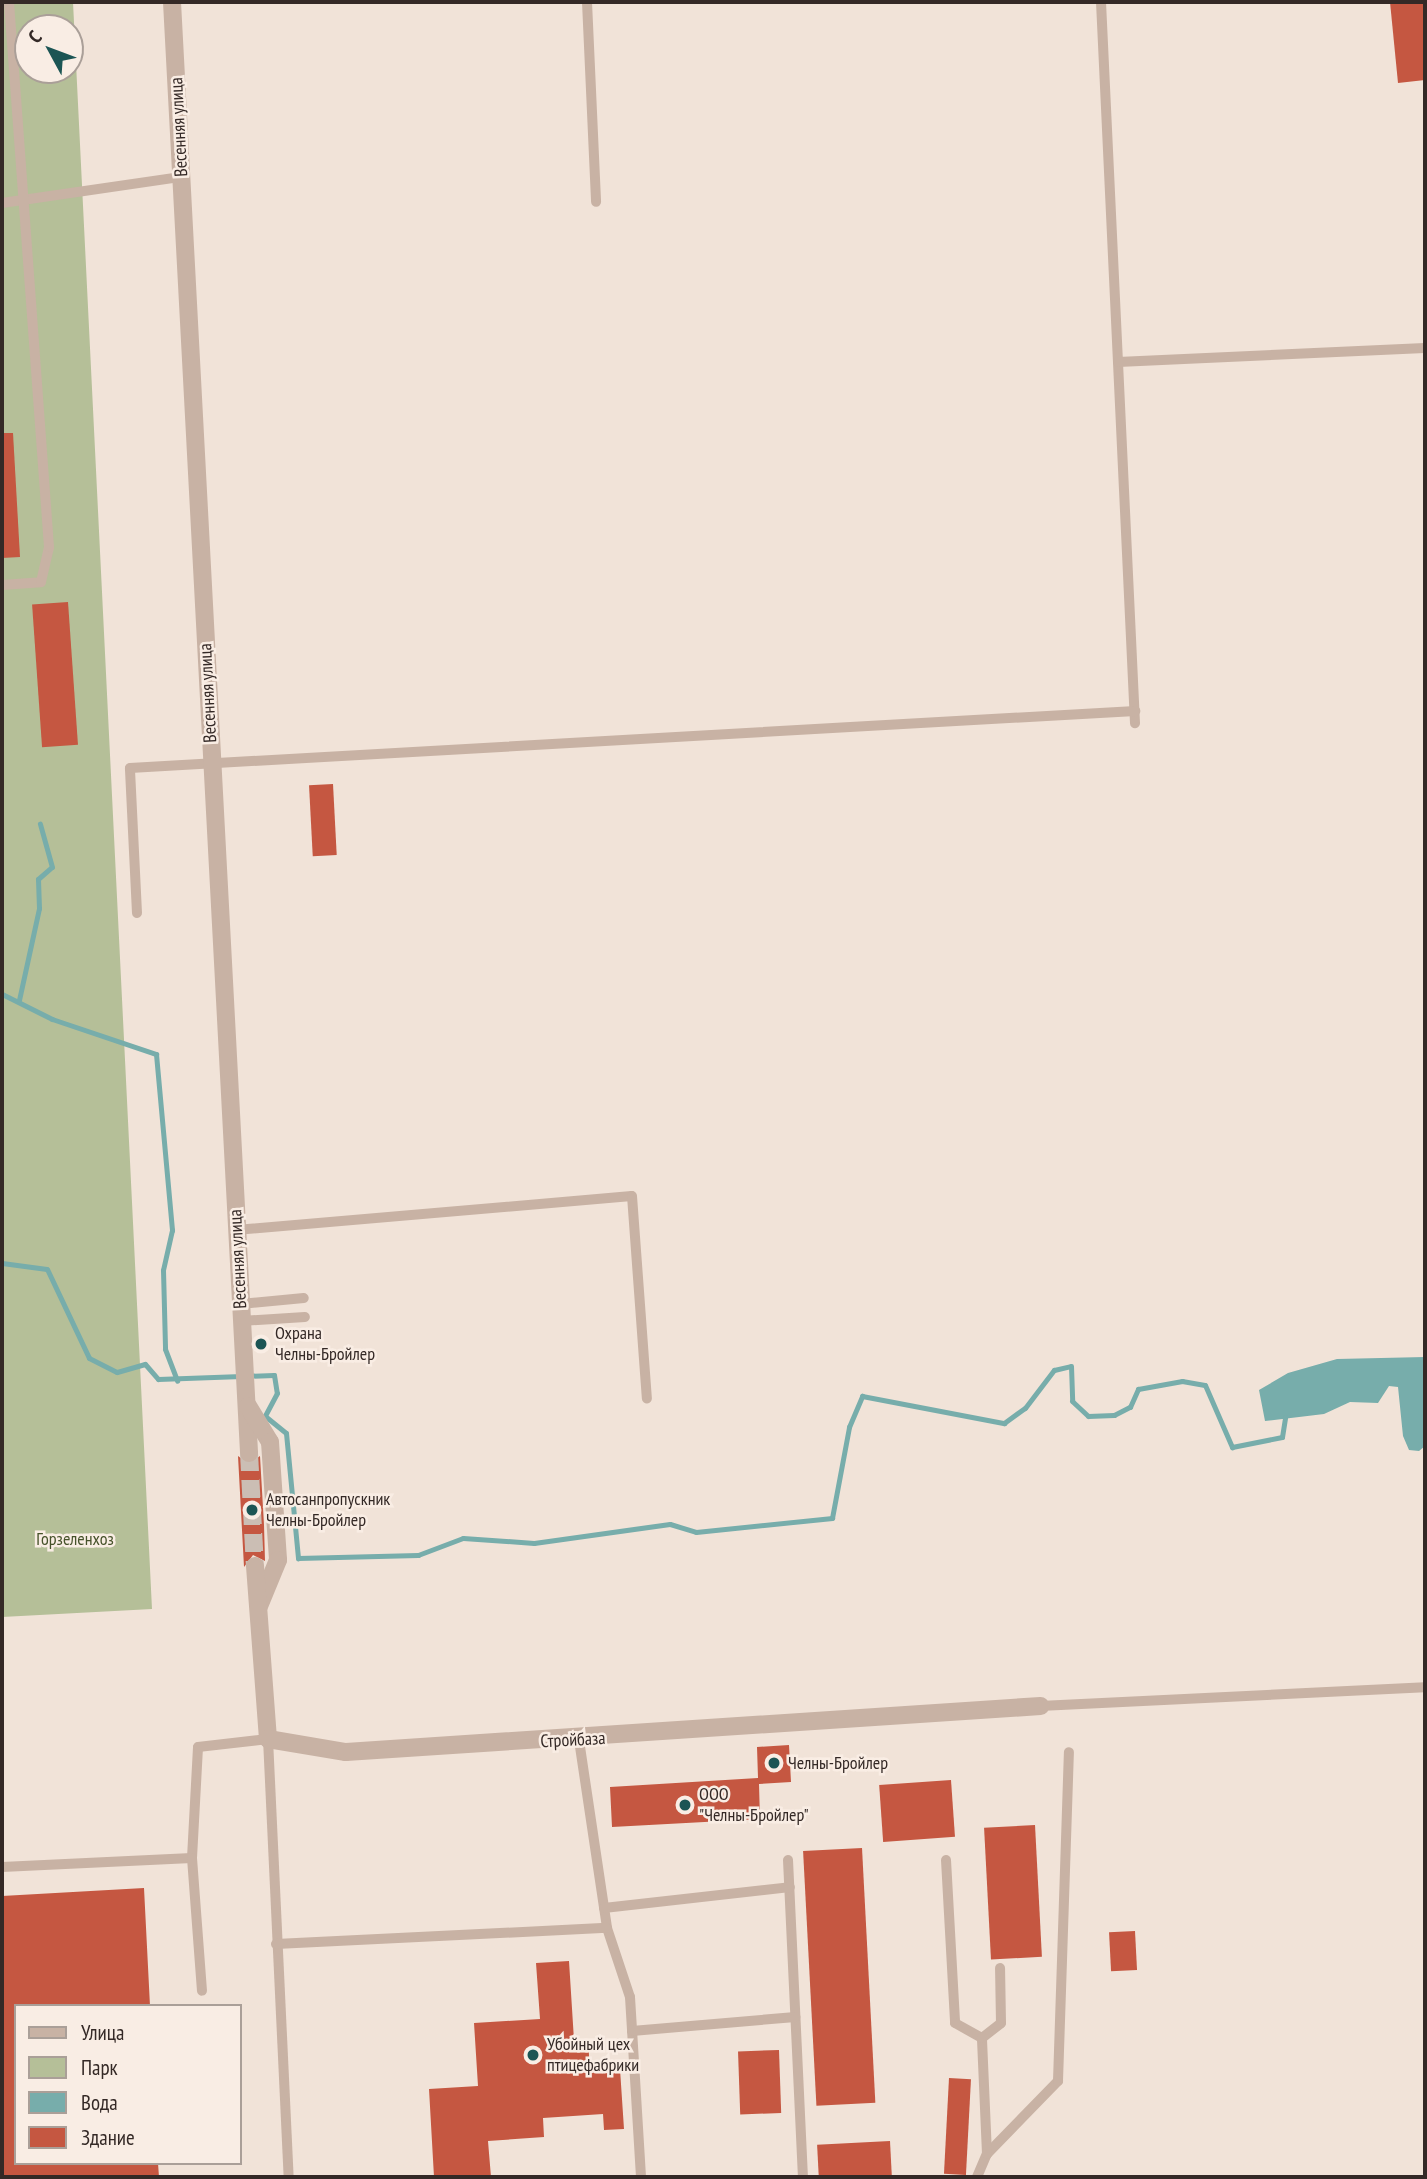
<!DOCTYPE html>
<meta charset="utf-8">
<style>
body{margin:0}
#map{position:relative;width:1427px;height:2179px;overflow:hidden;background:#f1e3d8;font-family:"PT Sans Narrow",sans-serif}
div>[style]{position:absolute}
.green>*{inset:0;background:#b5bf98}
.water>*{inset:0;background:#77adab}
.stream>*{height:5px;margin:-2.5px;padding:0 2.5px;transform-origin:2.5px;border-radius:2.5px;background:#77adab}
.building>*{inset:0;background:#c55741;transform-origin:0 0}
.minor-tunnel>*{height:18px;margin-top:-9px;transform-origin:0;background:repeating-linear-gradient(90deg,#cbbeb4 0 18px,transparent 0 27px)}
.service>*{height:10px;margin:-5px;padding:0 5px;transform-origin:5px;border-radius:5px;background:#c8b2a4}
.minor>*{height:18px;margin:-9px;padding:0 9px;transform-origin:9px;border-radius:9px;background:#c8b2a4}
.dots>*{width:19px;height:19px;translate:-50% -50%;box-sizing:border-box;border:4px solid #f9ede4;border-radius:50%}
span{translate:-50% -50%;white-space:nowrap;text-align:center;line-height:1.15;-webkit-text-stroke:5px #f9ede4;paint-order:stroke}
.street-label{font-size:18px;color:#342926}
.poi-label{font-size:18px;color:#342926}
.left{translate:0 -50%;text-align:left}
.park-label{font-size:18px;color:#46522a}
.frame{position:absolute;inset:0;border:4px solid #342926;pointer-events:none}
.legend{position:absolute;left:14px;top:2004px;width:228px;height:161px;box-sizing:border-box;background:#f9ede4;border:2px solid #aa9f98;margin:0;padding:9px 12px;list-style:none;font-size:21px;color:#342926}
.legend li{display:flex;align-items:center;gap:14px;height:35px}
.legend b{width:35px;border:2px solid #aa9f98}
.north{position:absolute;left:14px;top:14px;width:70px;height:70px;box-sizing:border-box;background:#f9ede4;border:2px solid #aa9f98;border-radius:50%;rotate:311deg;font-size:19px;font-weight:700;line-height:28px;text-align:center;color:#342926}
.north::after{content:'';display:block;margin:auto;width:24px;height:32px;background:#1c5554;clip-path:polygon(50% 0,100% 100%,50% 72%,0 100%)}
</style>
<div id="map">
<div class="green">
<div style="clip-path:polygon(evenodd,2px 2px,73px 2px,152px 1609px,2px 1617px,2px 2px,28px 28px,70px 28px,70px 70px,28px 70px,28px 28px)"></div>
</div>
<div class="water">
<div style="clip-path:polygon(1425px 1357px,1425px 1446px,1419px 1451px,1409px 1450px,1403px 1436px,1398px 1387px,1389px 1386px,1378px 1403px,1350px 1402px,1324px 1414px,1265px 1421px,1259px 1390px,1288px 1373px,1337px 1359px)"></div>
</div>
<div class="stream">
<div style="left:2px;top:994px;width:56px;rotate:26.6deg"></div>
<div style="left:52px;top:1019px;width:110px;rotate:18.6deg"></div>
<div style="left:156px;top:1054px;width:177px;rotate:84.8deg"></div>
<div style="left:172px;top:1230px;width:41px;rotate:102.7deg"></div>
<div style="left:163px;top:1270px;width:79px;rotate:88.5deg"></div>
<div style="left:165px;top:1349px;width:34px;rotate:69deg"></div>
<div style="left:19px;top:1000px;width:94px;rotate:-77.7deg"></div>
<div style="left:39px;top:908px;width:29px;rotate:-92deg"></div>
<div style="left:38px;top:879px;width:18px;rotate:-41deg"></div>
<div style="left:52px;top:867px;width:45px;rotate:-105.6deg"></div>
<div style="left:2px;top:1263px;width:45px;rotate:7.6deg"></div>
<div style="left:47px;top:1269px;width:98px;rotate:64.7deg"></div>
<div style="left:89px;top:1358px;width:31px;rotate:27deg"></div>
<div style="left:117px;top:1372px;width:29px;rotate:-16deg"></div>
<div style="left:145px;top:1364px;width:20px;rotate:49deg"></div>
<div style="left:158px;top:1379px;width:116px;rotate:-2deg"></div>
<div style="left:274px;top:1375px;width:18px;rotate:81deg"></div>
<div style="left:277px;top:1393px;width:26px;rotate:118deg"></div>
<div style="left:265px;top:1416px;width:27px;rotate:39deg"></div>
<div style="left:286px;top:1433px;width:126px;rotate:84.5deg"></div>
<div style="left:298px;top:1558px;width:120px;rotate:-1.4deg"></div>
<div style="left:418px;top:1555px;width:48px;rotate:-20.7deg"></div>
<div style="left:463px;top:1538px;width:71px;rotate:4deg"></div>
<div style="left:534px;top:1543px;width:137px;rotate:-8deg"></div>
<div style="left:670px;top:1524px;width:27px;rotate:17deg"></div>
<div style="left:696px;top:1532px;width:137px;rotate:-5.9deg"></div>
<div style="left:832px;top:1518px;width:93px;rotate:-79.4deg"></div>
<div style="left:849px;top:1427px;width:34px;rotate:-67deg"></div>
<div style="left:862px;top:1396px;width:145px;rotate:10.8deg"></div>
<div style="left:1004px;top:1423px;width:26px;rotate:-36deg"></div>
<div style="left:1025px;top:1408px;width:48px;rotate:-52.7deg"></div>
<div style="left:1054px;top:1370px;width:17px;rotate:-13deg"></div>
<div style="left:1071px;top:1366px;width:35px;rotate:88deg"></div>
<div style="left:1072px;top:1401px;width:22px;rotate:43deg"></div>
<div style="left:1088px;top:1416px;width:26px;rotate:-2deg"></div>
<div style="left:1114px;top:1415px;width:18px;rotate:-27deg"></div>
<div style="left:1130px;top:1407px;width:20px;rotate:-66deg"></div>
<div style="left:1138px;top:1389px;width:45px;rotate:-10.3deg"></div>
<div style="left:1182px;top:1381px;width:23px;rotate:10deg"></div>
<div style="left:1205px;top:1385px;width:68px;rotate:66.5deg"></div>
<div style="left:1232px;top:1447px;width:51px;rotate:-11.3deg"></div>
<div style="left:1282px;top:1437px;width:20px;rotate:-81deg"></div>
</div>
<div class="building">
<div style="clip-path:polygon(1390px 2px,1425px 2px,1425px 80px,1398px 83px)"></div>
<div style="clip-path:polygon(2px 433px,13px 433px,20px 557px,2px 558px)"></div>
<div style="left:68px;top:602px;width:143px;height:36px;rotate:86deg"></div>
<div style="left:333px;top:784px;width:71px;height:24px;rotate:87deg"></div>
<div style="clip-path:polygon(238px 1456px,249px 1464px,260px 1456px,264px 1525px,265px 1561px,253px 1555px,244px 1567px)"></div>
<div style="clip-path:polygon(789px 1745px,791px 1782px,759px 1784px,760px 1819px,612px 1827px,610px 1787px,758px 1778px,757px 1747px)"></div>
<div style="left:951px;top:1780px;width:57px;height:72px;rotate:86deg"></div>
<div style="left:1035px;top:1825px;width:132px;height:51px;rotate:87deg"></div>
<div style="left:862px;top:1848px;width:255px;height:59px;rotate:87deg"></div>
<div style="clip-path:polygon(144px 1888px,150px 2006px,16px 2006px,16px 2163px,158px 2163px,159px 2177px,2px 2177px,2px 1896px)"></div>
<div style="left:1135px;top:1931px;width:39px;height:26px;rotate:87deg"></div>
<div style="clip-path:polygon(569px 1961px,574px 2040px,588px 2039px,590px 2071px,620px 2069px,624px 2129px,604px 2130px,603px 2114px,543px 2118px,544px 2137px,488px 2141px,491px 2177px,434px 2177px,429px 2089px,478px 2086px,474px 2023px,540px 2019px,536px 1963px)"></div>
<div style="left:779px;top:2050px;width:63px;height:41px;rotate:88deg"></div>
<div style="left:949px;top:2078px;width:22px;height:96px;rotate:3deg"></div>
<div style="left:890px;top:2141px;width:36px;height:73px;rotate:87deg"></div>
</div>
<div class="minor-tunnel">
<div style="left:249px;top:1453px;width:113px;rotate:87deg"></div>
</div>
<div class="service">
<div style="left:587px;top:2px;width:200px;rotate:87.4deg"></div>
<div style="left:1101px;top:2px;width:722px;rotate:87.3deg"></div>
<div style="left:2px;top:203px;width:181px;rotate:-8.3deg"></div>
<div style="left:1118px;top:362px;width:307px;rotate:-2.6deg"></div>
<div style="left:2px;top:585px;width:39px;rotate:-4deg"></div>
<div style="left:41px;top:582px;width:36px;rotate:-77deg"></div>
<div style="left:49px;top:547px;width:546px;rotate:-94.2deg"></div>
<div style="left:137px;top:913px;width:145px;rotate:-92.8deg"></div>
<div style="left:130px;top:768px;width:1007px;rotate:-3.25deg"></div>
<div style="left:236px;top:1230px;width:397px;rotate:-4.9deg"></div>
<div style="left:632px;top:1196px;width:203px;rotate:85.8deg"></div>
<div style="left:241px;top:1304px;width:63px;rotate:-5.4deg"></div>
<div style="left:241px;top:1321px;width:64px;rotate:-3.6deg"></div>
<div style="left:1040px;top:1706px;width:385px;rotate:-2.8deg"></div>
<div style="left:579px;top:1740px;width:190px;rotate:81.5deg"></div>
<div style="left:607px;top:1928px;width:73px;rotate:71.6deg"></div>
<div style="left:630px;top:1997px;width:180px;rotate:86.5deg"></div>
<div style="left:192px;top:1858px;width:111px;rotate:-86.9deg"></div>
<div style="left:198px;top:1747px;width:70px;rotate:-6.5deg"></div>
<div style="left:268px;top:1739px;width:439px;rotate:87.3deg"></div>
<div style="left:788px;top:1860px;width:317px;rotate:87.3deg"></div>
<div style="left:946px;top:1860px;width:163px;rotate:86.8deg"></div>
<div style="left:955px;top:2023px;width:31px;rotate:29deg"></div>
<div style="left:2px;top:1867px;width:190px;rotate:-2.7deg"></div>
<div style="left:192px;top:1858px;width:133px;rotate:85.7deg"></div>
<div style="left:604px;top:1908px;width:187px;rotate:-6.4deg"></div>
<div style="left:276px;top:1944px;width:331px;rotate:-2.8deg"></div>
<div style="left:632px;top:2031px;width:164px;rotate:-4.9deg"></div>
<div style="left:987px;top:2154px;width:102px;rotate:-45.8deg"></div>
<div style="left:1058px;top:2081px;width:329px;rotate:-88.1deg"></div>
<div style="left:977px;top:2177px;width:25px;rotate:-67deg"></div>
<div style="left:987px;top:2154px;width:116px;rotate:-92.5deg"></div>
<div style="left:982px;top:2038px;width:24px;rotate:-38deg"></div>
<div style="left:1001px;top:2023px;width:55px;rotate:-91deg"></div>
</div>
<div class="minor">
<div style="left:172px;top:2px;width:1453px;rotate:86.96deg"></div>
<div style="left:248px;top:1406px;width:42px;rotate:58.6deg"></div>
<div style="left:270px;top:1442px;width:118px;rotate:86.1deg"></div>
<div style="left:278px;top:1560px;width:50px;rotate:112.4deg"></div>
<div style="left:255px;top:1566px;width:173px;rotate:85.7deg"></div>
<div style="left:268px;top:1739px;width:79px;rotate:9.5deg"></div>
<div style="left:346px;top:1752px;width:696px;rotate:-3.79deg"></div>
</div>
<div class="dots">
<div style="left:261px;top:1344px;background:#1c5554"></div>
<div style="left:252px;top:1510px;background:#1c5554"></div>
<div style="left:774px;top:1763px;background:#1c5554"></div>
<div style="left:685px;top:1805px;background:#1c5554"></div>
<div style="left:533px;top:2055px;background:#1c5554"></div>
</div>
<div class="street-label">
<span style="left:179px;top:127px;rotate:-93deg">Весенняя улица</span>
<span style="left:208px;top:693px;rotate:-93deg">Весенняя улица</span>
<span style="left:238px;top:1259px;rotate:-93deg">Весенняя улица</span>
<span style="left:573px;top:1740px;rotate:-3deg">Стройбаза</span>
</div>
<div class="poi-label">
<span class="left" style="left:275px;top:1344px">Охрана<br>Челны-Бройлер</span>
<span class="left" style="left:266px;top:1510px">Автосанпропускник<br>Челны-Бройлер</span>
<span class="left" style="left:788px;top:1763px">Челны-Бройлер</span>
<span class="left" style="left:699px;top:1805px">ООО<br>"Челны-Бройлер"</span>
<span class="left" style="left:547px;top:2055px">Убойный цех<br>птицефабрики</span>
</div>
<div class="park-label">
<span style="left:75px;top:1539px">Горзеленхоз</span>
</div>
<div class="frame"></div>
<ul class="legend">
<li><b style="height:9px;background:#c8b2a4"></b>Улица</li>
<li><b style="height:19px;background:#b5bf98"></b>Парк</li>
<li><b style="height:19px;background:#77adab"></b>Вода</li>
<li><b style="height:19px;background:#c55741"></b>Здание</li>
</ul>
<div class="north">С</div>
</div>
